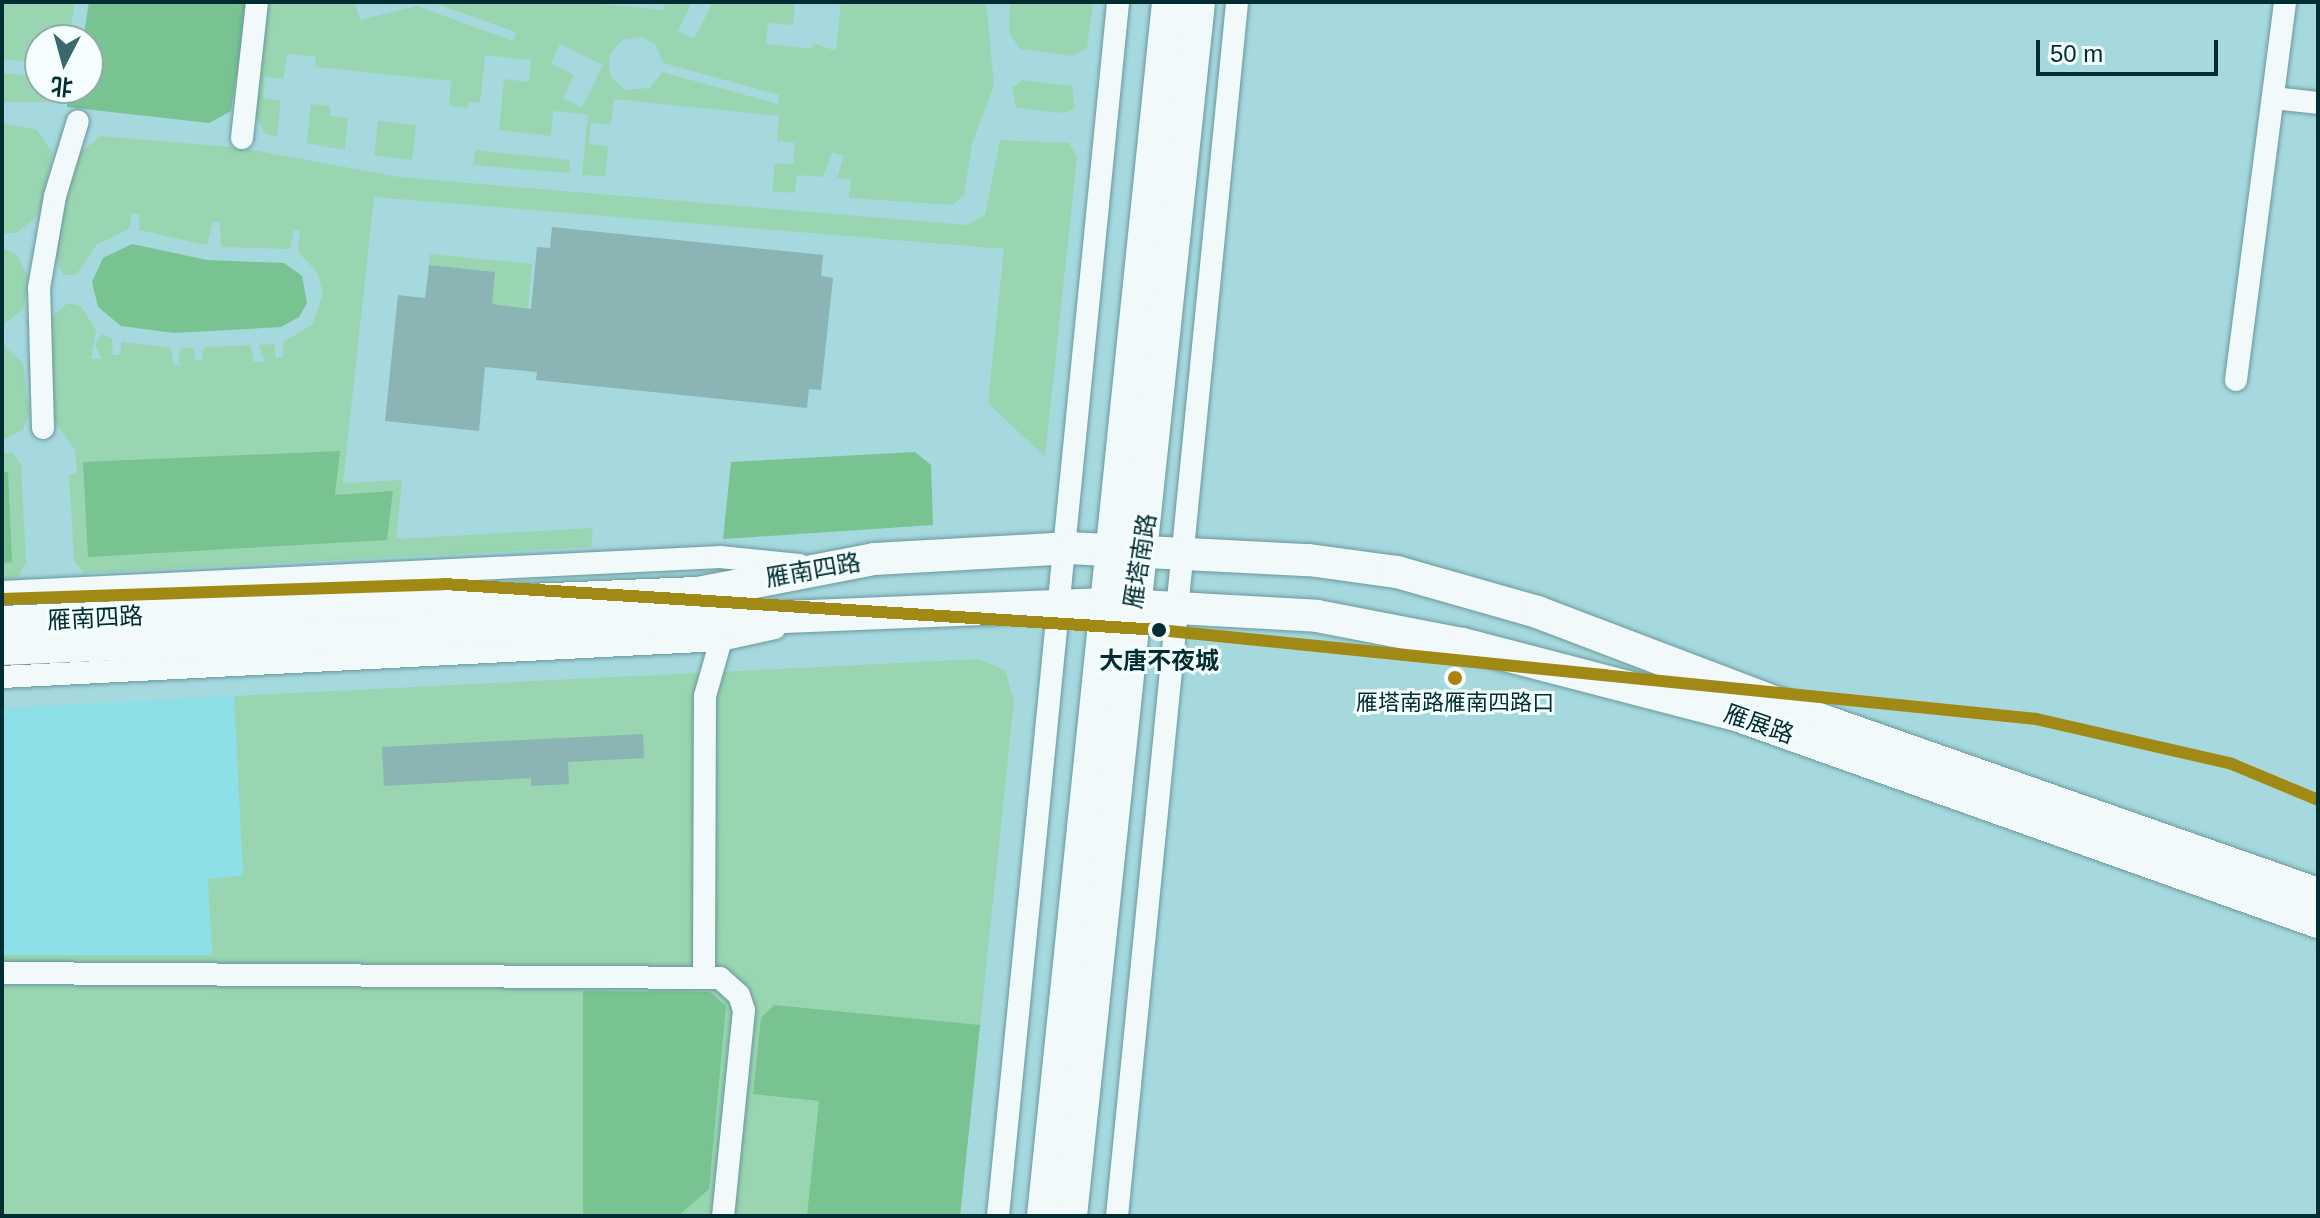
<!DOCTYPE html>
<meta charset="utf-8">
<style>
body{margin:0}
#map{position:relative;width:2320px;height:1218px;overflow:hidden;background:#a5d9de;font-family:Helvetica,"Noto Sans SC",sans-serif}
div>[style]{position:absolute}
.built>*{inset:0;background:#8de0e8}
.green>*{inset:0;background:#99d5b1;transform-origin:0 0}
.forest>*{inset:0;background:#78c391}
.building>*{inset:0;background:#8bb4b4}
.roads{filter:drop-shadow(0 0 2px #6a979b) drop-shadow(0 0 2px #6a979b)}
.minor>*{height:22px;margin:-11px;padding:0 11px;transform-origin:11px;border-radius:11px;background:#f2f9fa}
.secondary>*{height:32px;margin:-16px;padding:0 16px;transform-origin:16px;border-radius:16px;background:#f2f9fa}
.metro-1>*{height:12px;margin:-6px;padding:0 6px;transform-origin:6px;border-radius:6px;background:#a18916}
.dots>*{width:22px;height:22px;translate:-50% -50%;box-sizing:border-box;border:4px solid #f5fefe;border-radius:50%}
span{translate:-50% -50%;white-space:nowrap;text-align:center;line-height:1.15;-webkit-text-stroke:6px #f5fefe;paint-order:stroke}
.bus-label{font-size:22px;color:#002d31}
.street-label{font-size:24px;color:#002d31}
.stop-label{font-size:24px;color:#002d31;font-weight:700}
.frame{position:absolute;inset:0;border:4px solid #002d31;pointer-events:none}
.north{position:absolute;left:24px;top:24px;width:80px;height:80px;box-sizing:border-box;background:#f5fefe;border:2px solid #93aaac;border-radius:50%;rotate:186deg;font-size:22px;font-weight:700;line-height:32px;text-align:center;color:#002d31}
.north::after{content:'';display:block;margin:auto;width:28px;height:36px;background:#3a696e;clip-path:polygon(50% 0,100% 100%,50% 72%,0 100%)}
.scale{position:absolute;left:2036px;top:40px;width:182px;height:36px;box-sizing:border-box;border:4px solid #002d31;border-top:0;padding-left:10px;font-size:24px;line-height:28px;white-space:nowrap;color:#002d31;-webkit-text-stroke:6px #f5fefe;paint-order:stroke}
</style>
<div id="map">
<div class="built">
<div style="clip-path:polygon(234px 696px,243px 877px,208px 879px,212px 955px,2px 955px,2px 708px)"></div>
</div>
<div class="green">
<div style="clip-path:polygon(2px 2px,75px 2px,69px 40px,40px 40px,40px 63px,2px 59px)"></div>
<div style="clip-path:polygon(evenodd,267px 2px,355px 2px,360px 20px,405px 9px,404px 2px,406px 9px,417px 6px,513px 41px,516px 32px,431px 2px,583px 2px,664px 10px,665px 2px,692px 2px,678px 31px,694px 39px,713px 2px,795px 2px,793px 25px,768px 23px,766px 44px,812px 49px,813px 43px,836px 51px,841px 2px,986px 2px,994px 85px,972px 144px,964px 195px,952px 205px,849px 198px,851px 180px,837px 178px,844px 156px,832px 152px,823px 177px,797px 175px,795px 193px,772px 191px,775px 163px,793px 164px,795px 143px,777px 141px,779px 116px,614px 99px,611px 124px,591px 123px,589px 144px,608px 146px,605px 176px,582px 175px,588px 115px,553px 111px,551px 136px,499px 130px,504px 79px,529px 82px,531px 60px,485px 55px,480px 103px,469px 102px,468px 108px,449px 106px,451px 81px,315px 67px,316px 57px,287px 54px,283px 79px,265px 77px,263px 98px,281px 101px,277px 137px,264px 133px,255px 114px,267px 2px,641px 37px,655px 44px,663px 63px,779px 95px,778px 104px,662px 72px,650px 88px,625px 90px,610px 75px,609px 56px,622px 40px,641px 37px,267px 2px,560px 44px,603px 65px,582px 108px,563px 98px,574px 75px,551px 63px,560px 44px)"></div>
<div style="clip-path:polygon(1010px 2px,1093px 2px,1087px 48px,1072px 56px,1020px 49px,1009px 33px)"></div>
<div style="clip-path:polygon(2px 73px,40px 77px,40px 88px,54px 88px,49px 102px,2px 102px)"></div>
<div style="clip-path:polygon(1023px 80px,1072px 86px,1075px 108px,1065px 113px,1016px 108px,1012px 88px)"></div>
<div style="clip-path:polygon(311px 104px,330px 106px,330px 116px,348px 118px,345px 150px,307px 143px)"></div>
<div style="left:378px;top:121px;width:38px;height:35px;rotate:6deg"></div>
<div style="clip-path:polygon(2px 123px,37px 130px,53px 153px,40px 213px,17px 233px,2px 233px)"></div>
<div style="clip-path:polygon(101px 136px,242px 148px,399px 177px,966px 225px,985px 215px,1000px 140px,1069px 143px,1077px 157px,1045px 457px,988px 403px,1004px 249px,374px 197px,343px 483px,402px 480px,396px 539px,593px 528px,591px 547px,84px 573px,74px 560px,69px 474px,77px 474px,75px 450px,51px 416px,52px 316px,68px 303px,81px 306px,96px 330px,91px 359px,102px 359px,95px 344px,102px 334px,112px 339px,113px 355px,120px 355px,122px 342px,171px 348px,174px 366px,184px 365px,178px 362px,181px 347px,193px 348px,196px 361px,202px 360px,204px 347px,250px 345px,254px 362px,265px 362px,259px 345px,274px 344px,276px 358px,283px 357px,283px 342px,312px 325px,323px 294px,317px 272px,298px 252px,300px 230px,294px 230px,290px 249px,221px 247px,220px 222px,213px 221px,207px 245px,139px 230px,139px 214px,132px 213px,129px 229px,97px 244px,76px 275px,63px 275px,55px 257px,66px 199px,80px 153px)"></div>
<div style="clip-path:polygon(475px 150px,570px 160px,569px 173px,473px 165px)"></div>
<div style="clip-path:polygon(2px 248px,17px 255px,29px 279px,23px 309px,2px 326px)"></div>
<div style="clip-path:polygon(430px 254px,532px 264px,528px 308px,492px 304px,495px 272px,429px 265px)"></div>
<div style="clip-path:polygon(2px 344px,23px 363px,29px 413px,23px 430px,2px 440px)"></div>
<div style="clip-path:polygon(2px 453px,13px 453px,21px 464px,26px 563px,18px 577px,2px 579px)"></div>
<div style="clip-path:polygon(978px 659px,1005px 670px,1014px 701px,960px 1216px,2px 1216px,2px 955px,212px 955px,208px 879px,243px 876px,234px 696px)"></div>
</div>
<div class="forest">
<div style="clip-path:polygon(89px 2px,248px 2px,231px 111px,209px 123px,67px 107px,67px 88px,88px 88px,88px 40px,83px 40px)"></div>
<div style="clip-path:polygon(132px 244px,207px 260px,284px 263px,302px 276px,307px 303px,299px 317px,281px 327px,174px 333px,121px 326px,98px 307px,92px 282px,103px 258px)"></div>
<div style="clip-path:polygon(340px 451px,335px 495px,393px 491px,387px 540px,88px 557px,83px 462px)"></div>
<div style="clip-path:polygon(915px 452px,931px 465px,933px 525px,723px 539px,731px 462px)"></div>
<div style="clip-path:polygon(8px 472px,12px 562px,2px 563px,2px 473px)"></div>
<div style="clip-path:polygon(583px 991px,710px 992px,726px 1006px,709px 1189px,678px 1216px,583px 1216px)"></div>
<div style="clip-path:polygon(774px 1005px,980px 1025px,960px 1216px,807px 1216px,819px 1101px,753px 1094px,761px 1018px)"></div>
</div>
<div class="building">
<div style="clip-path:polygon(552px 227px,823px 255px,821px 276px,833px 278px,821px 390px,809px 389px,807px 408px,536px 380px,537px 372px,485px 367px,479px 431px,385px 421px,398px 295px,425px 298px,429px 265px,495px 272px,492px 304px,531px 309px,537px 247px,550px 248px)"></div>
<div style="clip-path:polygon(643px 734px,644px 758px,568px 762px,569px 784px,531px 786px,531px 778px,384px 786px,382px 747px)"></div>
</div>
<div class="roads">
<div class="minor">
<div style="left:2273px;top:98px;width:45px;rotate:6.3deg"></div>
<div style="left:242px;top:138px;width:137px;rotate:-83.7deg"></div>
<div style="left:2236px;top:380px;width:381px;rotate:-82.6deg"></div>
<div style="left:43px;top:428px;width:140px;rotate:-91.6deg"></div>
<div style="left:39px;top:288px;width:93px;rotate:-80.1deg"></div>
<div style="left:55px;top:196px;width:78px;rotate:-73deg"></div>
<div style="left:2px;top:592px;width:719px;rotate:-2.79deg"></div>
<div style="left:720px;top:557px;width:80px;rotate:5.7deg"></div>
<div style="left:2px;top:677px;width:720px;rotate:-2.95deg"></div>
<div style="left:721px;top:640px;width:55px;rotate:-12.5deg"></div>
<div style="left:2px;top:973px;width:718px;rotate:0.4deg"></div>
<div style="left:720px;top:978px;width:25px;rotate:42deg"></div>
<div style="left:739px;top:995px;width:16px;rotate:72deg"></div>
<div style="left:744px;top:1010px;width:207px;rotate:95.8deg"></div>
<div style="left:704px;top:975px;width:279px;rotate:-89.8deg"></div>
<div style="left:705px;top:696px;width:58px;rotate:-74.1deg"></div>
<div style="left:998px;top:1216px;width:1220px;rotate:-84.35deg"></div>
<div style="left:1117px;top:1216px;width:1220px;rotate:-84.35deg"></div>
</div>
<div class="secondary">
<div style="left:2px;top:622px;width:697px;rotate:-2.39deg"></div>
<div style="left:698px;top:593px;width:179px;rotate:-10.9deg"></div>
<div style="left:874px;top:559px;width:194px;rotate:-3.2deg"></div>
<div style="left:1068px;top:548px;width:241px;rotate:2.9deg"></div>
<div style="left:1309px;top:560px;width:89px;rotate:7.8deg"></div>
<div style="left:1397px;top:572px;width:146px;rotate:15.9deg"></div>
<div style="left:1537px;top:612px;width:310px;rotate:20.8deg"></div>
<div style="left:1827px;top:722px;width:520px;rotate:19.31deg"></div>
<div style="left:2px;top:649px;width:1104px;rotate:-2.34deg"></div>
<div style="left:1105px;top:604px;width:212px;rotate:3.2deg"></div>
<div style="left:1317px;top:616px;width:149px;rotate:10.9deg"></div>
<div style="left:1463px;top:644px;width:285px;rotate:14.6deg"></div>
<div style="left:1739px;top:716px;width:615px;rotate:19.58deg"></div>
<div style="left:1043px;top:1216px;width:1220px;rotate:-84.12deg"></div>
<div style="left:1071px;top:1216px;width:1221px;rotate:-83.98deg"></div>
</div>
</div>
<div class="metro-1">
<div style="left:2px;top:599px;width:442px;rotate:-1.9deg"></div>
<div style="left:444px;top:584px;width:716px;rotate:3.68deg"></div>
<div style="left:1159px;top:630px;width:882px;rotate:5.79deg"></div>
<div style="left:2036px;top:719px;width:201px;rotate:12.9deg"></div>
<div style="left:2232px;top:764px;width:93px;rotate:22.7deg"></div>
</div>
<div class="dots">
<div style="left:1159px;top:630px;background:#002d31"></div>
<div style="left:1455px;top:678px;background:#ad820f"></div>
</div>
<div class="bus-label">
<span style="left:1455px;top:703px">雁塔南路雁南四路口</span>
</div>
<div class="street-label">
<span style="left:1140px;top:561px;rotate:-81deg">雁塔南路</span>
<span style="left:813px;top:570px;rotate:-10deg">雁南四路</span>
<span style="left:95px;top:618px;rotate:-3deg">雁南四路</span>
<span style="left:1759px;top:724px;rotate:19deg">雁展路</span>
</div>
<div class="stop-label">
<span style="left:1159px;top:661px">大唐不夜城</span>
</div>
<div class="frame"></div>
<div class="north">北</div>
<div class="scale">50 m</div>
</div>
